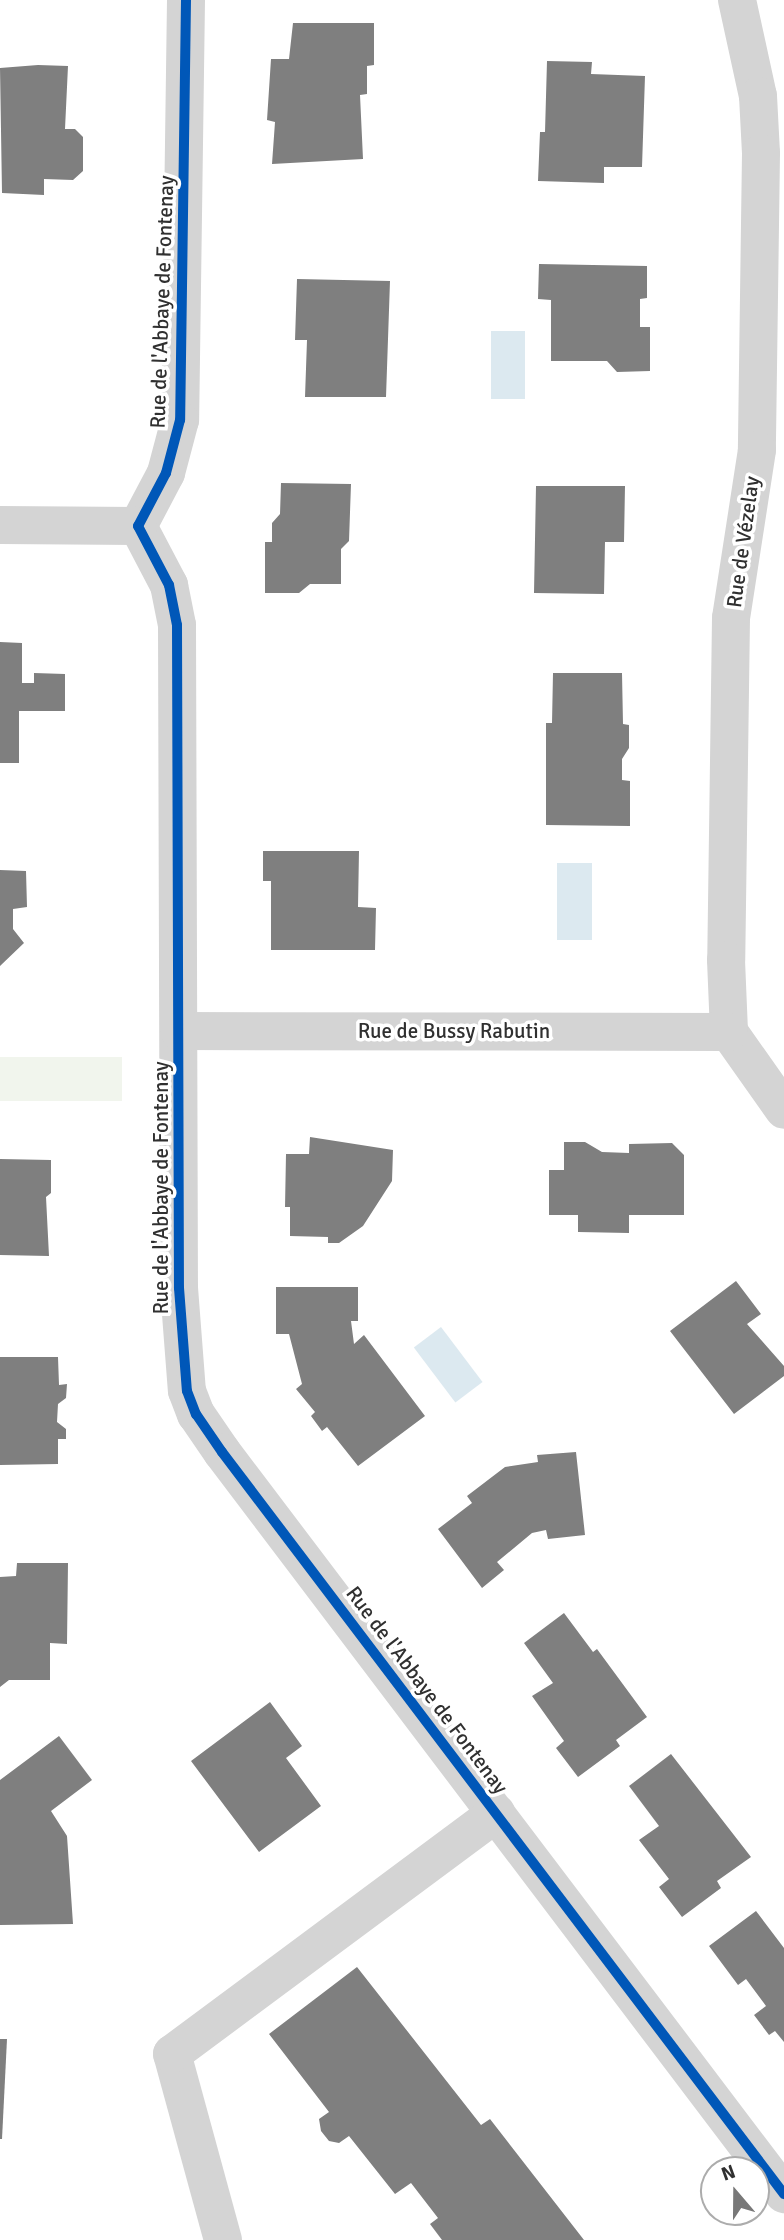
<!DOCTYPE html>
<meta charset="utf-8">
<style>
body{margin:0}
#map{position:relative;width:784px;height:2240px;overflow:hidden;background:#fff;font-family:Signika,sans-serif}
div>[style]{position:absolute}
.green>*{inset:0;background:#f1f5ed;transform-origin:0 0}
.water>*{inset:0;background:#dce9f0;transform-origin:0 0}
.building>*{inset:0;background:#7f7f7f}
.street>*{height:38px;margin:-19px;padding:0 19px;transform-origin:19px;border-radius:19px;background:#d4d4d4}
.cycleway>*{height:10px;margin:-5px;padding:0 5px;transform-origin:5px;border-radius:5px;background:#0057b8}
span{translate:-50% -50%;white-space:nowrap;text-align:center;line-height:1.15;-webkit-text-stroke:7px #fff;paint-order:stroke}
.street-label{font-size:21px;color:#303030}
.north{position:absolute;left:700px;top:2156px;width:70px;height:70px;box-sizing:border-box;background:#fff;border:2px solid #acacac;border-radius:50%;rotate:340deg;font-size:19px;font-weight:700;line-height:28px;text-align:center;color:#303030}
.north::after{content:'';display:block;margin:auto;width:24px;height:32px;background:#787878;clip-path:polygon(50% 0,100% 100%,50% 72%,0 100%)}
</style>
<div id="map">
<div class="green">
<div style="left:0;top:1057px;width:122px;height:44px"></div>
</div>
<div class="water">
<div style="left:491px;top:331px;width:34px;height:68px"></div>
<div style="left:557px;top:863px;width:35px;height:77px"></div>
<div style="left:441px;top:1327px;width:69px;height:34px;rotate:53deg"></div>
</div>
<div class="building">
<div style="clip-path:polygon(293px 23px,374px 23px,374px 65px,367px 66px,367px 94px,360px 95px,363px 159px,272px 164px,275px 122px,267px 120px,271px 59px,289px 59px)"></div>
<div style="clip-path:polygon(547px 61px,592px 62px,591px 74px,645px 76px,642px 167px,604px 167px,604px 183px,538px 181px,540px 132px,545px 132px)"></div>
<div style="clip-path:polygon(38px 65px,68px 66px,65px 129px,75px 129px,83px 137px,83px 171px,73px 180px,44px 179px,44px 195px,2px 193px,0 68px)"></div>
<div style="clip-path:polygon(539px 264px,647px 266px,647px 298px,640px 299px,640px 327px,650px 327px,650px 371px,617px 372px,607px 361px,551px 361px,551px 300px,538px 299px)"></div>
<div style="clip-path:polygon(297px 279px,390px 281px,386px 397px,305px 397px,307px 340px,295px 340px)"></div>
<div style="clip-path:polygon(281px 483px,351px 484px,349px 541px,341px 549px,341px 584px,310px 584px,299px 593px,265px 593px,265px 542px,272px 542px,272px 523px,280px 514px)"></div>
<div style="clip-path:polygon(536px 486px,625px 486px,624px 542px,605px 542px,604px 594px,534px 593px)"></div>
<div style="clip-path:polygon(0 642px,22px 643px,22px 683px,34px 683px,34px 673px,65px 674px,65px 711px,19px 711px,19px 763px,0 763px)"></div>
<div style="clip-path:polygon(553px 673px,622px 673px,623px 724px,629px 725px,629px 748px,622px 759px,622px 780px,630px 781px,630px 826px,546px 825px,546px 723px,552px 723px)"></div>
<div style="clip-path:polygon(263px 851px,359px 851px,358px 907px,376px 908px,375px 950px,271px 950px,271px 881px,263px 881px)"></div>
<div style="clip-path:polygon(0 870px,26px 871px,27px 907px,13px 909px,13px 929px,24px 943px,0 966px)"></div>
<div style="clip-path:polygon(310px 1137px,393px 1150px,392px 1181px,363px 1226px,339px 1243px,328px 1243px,328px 1237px,290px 1236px,290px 1207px,285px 1207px,286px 1154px,309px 1154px)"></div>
<div style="clip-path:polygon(564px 1142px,585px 1142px,602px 1152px,629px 1153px,629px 1144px,672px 1143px,684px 1155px,684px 1215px,629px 1215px,629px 1233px,578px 1232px,578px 1215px,549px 1215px,549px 1170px,564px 1170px)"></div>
<div style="clip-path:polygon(0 1159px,51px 1160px,51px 1193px,46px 1197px,49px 1256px,0 1255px)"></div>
<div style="clip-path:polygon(736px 1281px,761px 1314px,747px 1324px,784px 1366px,784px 1376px,734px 1414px,670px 1331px)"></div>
<div style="clip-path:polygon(276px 1287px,358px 1287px,358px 1321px,351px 1321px,354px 1344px,364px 1335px,425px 1416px,358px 1466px,327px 1427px,322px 1431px,311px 1416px,315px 1412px,296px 1389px,302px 1384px,289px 1334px,276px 1334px)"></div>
<div style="clip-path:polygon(0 1357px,58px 1357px,59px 1385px,67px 1384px,66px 1398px,58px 1404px,57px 1422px,66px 1429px,66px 1439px,58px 1439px,58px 1464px,0 1465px)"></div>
<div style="clip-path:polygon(576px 1452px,585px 1535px,548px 1539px,546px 1530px,532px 1533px,497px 1562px,504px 1570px,482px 1588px,438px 1529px,472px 1503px,467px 1496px,505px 1467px,538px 1462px,537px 1455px)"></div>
<div style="clip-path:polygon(17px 1563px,68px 1563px,67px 1644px,50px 1643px,50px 1680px,9px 1680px,0 1687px,0 1577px,16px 1576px)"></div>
<div style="clip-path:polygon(564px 1613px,593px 1652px,597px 1649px,647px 1717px,616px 1740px,620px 1746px,578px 1777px,556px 1748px,564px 1741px,532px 1696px,553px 1683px,524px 1643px)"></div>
<div style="clip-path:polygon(270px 1702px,302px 1746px,286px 1758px,321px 1806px,259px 1852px,191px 1761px)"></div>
<div style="clip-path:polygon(59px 1736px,92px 1780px,51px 1811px,67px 1836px,73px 1924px,0 1925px,0 1780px)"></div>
<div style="clip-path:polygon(671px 1754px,751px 1857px,717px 1881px,721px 1888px,682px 1917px,659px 1887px,669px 1879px,639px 1840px,659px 1826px,629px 1786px)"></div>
<div style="clip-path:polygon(756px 1911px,784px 1948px,784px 2042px,775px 2031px,769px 2035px,754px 2015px,766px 2006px,746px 1979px,738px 1985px,709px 1946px)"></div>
<div style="clip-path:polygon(357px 1967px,481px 2125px,490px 2119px,584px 2240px,442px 2240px,430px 2224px,438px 2218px,411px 2183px,395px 2194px,349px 2136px,339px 2143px,329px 2141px,321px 2131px,319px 2119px,329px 2112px,269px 2034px)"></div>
<div style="clip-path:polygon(0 2039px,7px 2039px,2px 2139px,0 2139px)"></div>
</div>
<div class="street">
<div style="left:186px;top:0;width:420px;rotate:90.8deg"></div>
<div style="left:180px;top:420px;width:55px;rotate:104.8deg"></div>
<div style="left:166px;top:473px;width:60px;rotate:117.8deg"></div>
<div style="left:138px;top:526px;width:67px;rotate:62.3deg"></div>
<div style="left:169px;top:585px;width:41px;rotate:78.7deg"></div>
<div style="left:177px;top:625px;width:663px;rotate:89.83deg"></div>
<div style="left:179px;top:1288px;width:103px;rotate:85.6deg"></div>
<div style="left:187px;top:1391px;width:25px;rotate:69deg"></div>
<div style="left:196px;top:1414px;width:46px;rotate:55.6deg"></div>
<div style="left:222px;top:1452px;width:931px;rotate:52.86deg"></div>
<div style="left:737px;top:0;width:98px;rotate:77.7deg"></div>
<div style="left:758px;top:96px;width:57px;rotate:87deg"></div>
<div style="left:761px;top:153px;width:297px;rotate:90.8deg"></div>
<div style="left:757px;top:450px;width:170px;rotate:98.8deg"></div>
<div style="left:731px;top:618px;width:342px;rotate:90.8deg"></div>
<div style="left:726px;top:960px;width:72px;rotate:87.6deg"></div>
<div style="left:729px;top:1032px;width:95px;rotate:54.8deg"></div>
<div style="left:0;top:525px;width:138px;rotate:0.4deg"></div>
<div style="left:179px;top:1031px;width:550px;rotate:0.1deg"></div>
<div style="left:223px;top:2240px;width:193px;rotate:-105.3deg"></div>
<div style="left:172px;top:2054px;width:404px;rotate:-36.6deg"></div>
</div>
<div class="cycleway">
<div style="left:186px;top:0;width:420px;rotate:90.8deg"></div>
<div style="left:180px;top:420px;width:55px;rotate:104.8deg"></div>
<div style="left:166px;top:473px;width:60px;rotate:117.8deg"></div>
<div style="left:138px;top:526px;width:67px;rotate:62.3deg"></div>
<div style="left:169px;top:585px;width:41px;rotate:78.7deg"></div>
<div style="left:177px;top:625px;width:663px;rotate:89.83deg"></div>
<div style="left:179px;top:1288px;width:103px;rotate:85.6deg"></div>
<div style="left:187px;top:1391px;width:25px;rotate:69deg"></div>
<div style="left:196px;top:1414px;width:46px;rotate:55.6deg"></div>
<div style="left:222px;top:1452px;width:931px;rotate:52.86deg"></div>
</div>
<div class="street-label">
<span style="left:162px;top:302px;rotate:-88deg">Rue de l'Abbaye de Fontenay</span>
<span style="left:743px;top:542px;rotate:-82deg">Rue de Vézelay</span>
<span style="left:454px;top:1031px">Rue de Bussy Rabutin</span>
<span style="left:161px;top:1188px;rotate:-90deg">Rue de l'Abbaye de Fontenay</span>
<span style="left:427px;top:1690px;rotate:53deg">Rue de l'Abbaye de Fontenay</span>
</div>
<div class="north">N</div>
</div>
